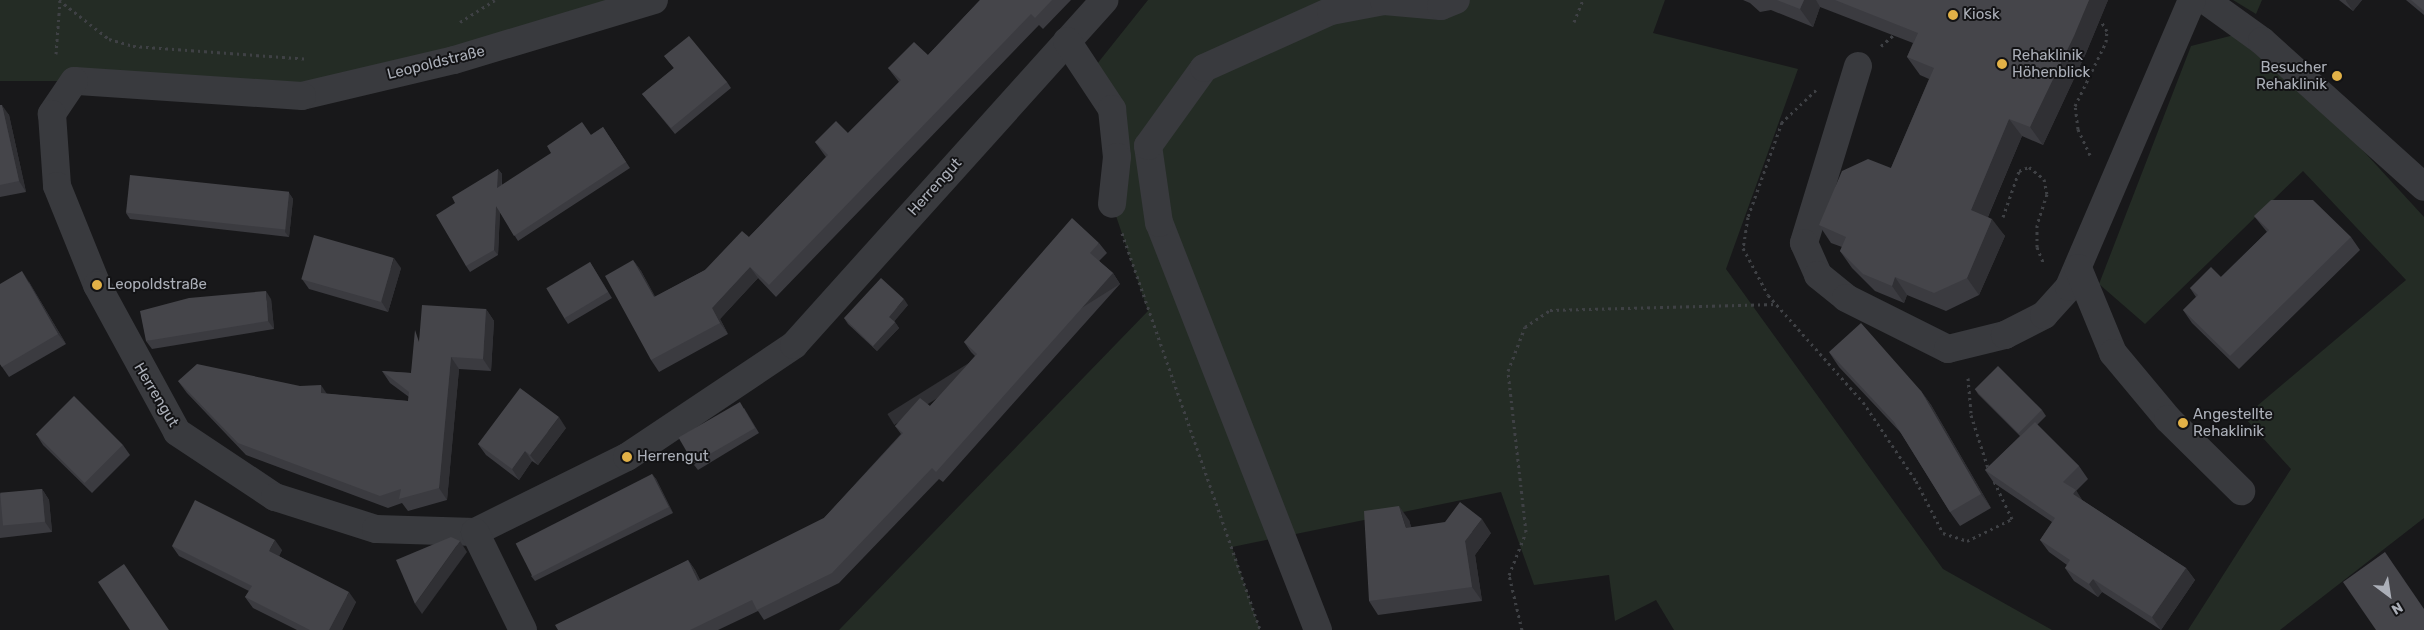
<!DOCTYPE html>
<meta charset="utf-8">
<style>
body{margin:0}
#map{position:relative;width:2424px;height:630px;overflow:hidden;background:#18181a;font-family:Rubik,sans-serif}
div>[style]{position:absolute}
.green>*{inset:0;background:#242c25}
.path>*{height:3px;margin-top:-1.5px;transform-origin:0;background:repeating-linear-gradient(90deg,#3f4145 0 2.5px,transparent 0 6.5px)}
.minor>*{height:28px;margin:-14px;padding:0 14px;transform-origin:14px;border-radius:14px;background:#393a3e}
.wall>*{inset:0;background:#3b3b40}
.shaded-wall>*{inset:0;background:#303034;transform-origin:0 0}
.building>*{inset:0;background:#45454a;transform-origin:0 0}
.dots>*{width:14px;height:14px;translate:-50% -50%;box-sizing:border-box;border:2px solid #131315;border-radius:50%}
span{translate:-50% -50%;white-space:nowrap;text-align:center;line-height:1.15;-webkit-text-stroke:4px #131315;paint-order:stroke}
.poi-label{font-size:15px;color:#abafb8}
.left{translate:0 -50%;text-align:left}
.right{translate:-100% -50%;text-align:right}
.street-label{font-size:15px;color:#abafb8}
.north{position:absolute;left:2364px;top:570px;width:50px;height:50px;-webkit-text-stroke:4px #131315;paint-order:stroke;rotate:149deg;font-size:14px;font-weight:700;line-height:20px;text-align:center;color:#abafb8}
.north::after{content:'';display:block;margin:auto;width:18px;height:22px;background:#abafb8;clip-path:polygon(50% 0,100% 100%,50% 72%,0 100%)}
</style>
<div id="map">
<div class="green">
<div style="clip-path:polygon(0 0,654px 0,302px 96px,74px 81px,0 81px)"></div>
<div style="clip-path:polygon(1148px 0,1665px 0,1653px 33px,1798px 69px,1726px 269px,1943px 569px,2052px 630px,1674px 630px,1656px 600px,1615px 621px,1609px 575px,1534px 585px,1501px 492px,1232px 547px,1260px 630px,839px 630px,1148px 311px,1112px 204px,1117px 157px,1089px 74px)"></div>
<div style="clip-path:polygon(2233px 0,2262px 0,2256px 14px)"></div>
<div style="clip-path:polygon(2234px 35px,2345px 131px,2424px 217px,2424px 518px,2280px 630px,2188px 630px,2291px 469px,2244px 417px,2406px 280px,2303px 171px,2145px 324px,2099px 284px,2191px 46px)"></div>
</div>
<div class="path">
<div style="left:59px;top:0;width:63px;rotate:38deg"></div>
<div style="left:109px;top:39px;width:25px;rotate:16deg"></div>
<div style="left:133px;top:46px;width:175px;rotate:4.2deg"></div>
<div style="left:460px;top:22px;width:41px;rotate:-32.2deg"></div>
<div style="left:1574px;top:22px;width:24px;rotate:-68deg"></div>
<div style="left:1881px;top:46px;width:18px;rotate:-41deg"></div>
<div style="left:56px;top:54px;width:53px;rotate:-85.7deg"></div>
<div style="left:1816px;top:90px;width:47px;rotate:136.7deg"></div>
<div style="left:1782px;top:122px;width:101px;rotate:109.7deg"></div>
<div style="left:1748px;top:217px;width:31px;rotate:99deg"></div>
<div style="left:1743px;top:248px;width:53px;rotate:62deg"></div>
<div style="left:1768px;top:295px;width:143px;rotate:48.4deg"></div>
<div style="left:1863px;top:402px;width:95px;rotate:56.1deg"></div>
<div style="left:1916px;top:481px;width:59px;rotate:62.6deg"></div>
<div style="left:1943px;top:533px;width:25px;rotate:18deg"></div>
<div style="left:1967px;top:541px;width:50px;rotate:-26.1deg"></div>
<div style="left:2012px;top:519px;width:42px;rotate:-115.3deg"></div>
<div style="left:2090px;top:155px;width:29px;rotate:-115deg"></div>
<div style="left:2078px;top:129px;width:23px;rotate:-97deg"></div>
<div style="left:2075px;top:106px;width:71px;rotate:-64.2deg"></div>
<div style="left:2106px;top:42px;width:11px;rotate:-85deg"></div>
<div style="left:2107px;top:31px;width:12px;rotate:-121deg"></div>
<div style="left:2003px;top:217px;width:49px;rotate:-70.8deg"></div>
<div style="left:2019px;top:171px;width:11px;rotate:-22deg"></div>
<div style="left:2029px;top:167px;width:19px;rotate:39deg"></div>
<div style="left:2044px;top:179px;width:15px;rotate:79deg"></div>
<div style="left:2047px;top:194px;width:33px;rotate:108deg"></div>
<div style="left:2037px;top:225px;width:22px;rotate:90deg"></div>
<div style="left:2037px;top:247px;width:18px;rotate:68deg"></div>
<div style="left:1122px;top:233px;width:420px;rotate:70.8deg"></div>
<div style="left:1968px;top:378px;width:37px;rotate:85deg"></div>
<div style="left:1971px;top:415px;width:59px;rotate:72.2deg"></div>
<div style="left:1522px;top:630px;width:57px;rotate:-103.3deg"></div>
<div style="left:1509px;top:575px;width:46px;rotate:-68.4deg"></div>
<div style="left:1526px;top:532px;width:162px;rotate:-96.4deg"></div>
<div style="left:1508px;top:371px;width:47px;rotate:-68.9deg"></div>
<div style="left:1525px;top:327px;width:30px;rotate:-34deg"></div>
<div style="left:1550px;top:310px;width:227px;rotate:-1.5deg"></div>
</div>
<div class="minor">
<div style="left:654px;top:0;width:209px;rotate:163.3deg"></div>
<div style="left:454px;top:60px;width:156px;rotate:166.7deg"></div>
<div style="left:302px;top:96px;width:228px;rotate:-176.2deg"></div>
<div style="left:74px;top:81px;width:40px;rotate:124deg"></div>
<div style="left:52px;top:114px;width:72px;rotate:86deg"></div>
<div style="left:57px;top:186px;width:107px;rotate:68deg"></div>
<div style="left:97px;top:285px;width:167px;rotate:61.4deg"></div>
<div style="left:177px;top:432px;width:118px;rotate:33.6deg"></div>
<div style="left:275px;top:497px;width:106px;rotate:17.6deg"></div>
<div style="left:376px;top:529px;width:99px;rotate:1.7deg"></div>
<div style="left:475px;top:532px;width:169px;rotate:-26.3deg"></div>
<div style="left:627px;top:457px;width:201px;rotate:-33.8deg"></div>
<div style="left:794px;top:345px;width:464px;rotate:-48deg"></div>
<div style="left:2205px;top:0;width:70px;rotate:35.7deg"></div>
<div style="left:2262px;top:41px;width:218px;rotate:42deg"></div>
<div style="left:1067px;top:41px;width:82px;rotate:56.5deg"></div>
<div style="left:1112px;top:109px;width:48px;rotate:84.1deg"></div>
<div style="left:1117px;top:157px;width:47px;rotate:96.1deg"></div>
<div style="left:1858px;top:66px;width:185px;rotate:107deg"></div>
<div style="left:1804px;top:243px;width:35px;rotate:66deg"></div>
<div style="left:1818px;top:275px;width:36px;rotate:39deg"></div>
<div style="left:1846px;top:298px;width:114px;rotate:26.6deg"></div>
<div style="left:1948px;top:349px;width:59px;rotate:-13.8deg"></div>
<div style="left:2005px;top:335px;width:44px;rotate:-27.1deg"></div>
<div style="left:2044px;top:315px;width:38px;rotate:-48deg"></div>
<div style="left:2069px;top:287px;width:312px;rotate:-66.8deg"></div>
<div style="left:2078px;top:268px;width:92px;rotate:67.6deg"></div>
<div style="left:2113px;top:353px;width:86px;rotate:50.2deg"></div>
<div style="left:2168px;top:419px;width:103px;rotate:44.6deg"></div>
<div style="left:475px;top:532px;width:109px;rotate:63.9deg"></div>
<div style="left:1318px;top:630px;width:437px;rotate:-111.3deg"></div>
<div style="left:1159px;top:223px;width:78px;rotate:-98.1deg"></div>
<div style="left:1148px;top:146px;width:96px;rotate:-54.3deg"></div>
<div style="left:1204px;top:68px;width:139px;rotate:-24.2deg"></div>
<div style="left:1331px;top:11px;width:54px;rotate:-10.7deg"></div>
<div style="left:1384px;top:1px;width:57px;rotate:5deg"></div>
<div style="left:1441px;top:6px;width:16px;rotate:-22deg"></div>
</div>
<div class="wall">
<div style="clip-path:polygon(980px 0,1071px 0,1043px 29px,1039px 25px,776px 297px,758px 278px,720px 319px,728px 334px,659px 372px,651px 360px,633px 260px,641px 271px,655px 297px,705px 270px,749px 237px,826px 157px,823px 153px,815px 142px,848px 133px,899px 82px,888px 68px,928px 55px)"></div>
<div style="clip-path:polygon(1743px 0,2108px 0,2086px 53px,2043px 145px,2022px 136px,1988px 217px,2005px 236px,1979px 295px,1946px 311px,1907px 295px,1904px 303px,1875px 291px,1852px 268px,1840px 251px,1842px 247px,1831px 243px,1819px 225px,1891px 168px,1929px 79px,1920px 75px,1907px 57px,1913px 43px,1820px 7px,1813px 27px,1771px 10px,1760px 12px,1750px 3px)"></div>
<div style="clip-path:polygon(2339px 0,2362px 0,2353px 11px)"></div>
<div style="clip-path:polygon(2406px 0,2424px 0,2424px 15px)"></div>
<div style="clip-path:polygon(664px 56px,727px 82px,731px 88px,675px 134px,642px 94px,674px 68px)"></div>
<div style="clip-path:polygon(0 105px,9px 115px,26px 192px,0 197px)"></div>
<div style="clip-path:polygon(603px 127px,630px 168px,518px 241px,500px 212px,498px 255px,470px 272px,466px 266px,455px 203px,498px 169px,502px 174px,502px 185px,591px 135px)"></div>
<div style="clip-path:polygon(289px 193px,293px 199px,289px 237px,130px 219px,126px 213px)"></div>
<div style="clip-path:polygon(2254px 216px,2351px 237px,2360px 250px,2239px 369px,2192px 323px,2183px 310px,2196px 297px,2190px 288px,2221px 277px,2267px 232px)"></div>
<div style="clip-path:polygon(1099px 243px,1107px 253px,1099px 261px,1113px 273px,1120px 284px,943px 482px,939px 479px,839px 583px,764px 620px,758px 611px,718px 630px,558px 630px,688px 560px,695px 570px,700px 580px,824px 518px,901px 434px,895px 426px,930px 406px,975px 356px,971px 352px,964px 342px)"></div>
<div style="clip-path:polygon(590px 262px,612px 298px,568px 324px,564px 318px)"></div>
<div style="clip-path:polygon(401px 268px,388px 312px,309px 289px,302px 279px)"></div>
<div style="clip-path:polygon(29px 282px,66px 344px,9px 377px,0 364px)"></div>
<div style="clip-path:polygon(271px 299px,274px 329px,152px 349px,146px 341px)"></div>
<div style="clip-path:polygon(908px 305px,894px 321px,899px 328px,877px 351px,848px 324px,844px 318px)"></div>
<div style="clip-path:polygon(486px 309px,494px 321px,491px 371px,459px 369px,447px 500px,408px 511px,402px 503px,388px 508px,246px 455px,187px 393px,178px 381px,408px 401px,409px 397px,390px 383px,382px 371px,411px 373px,420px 337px)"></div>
<div style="clip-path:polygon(1829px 352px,1921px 391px,1931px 405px,1991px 508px,1960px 526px,1950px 512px,1901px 433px,1839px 367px)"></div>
<div style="clip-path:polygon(1975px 389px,2042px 410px,2046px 416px,2037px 425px,2079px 466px,2088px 479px,2076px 491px,2082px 500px,2186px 568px,2195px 580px,2161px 630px,2102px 592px,2098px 597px,2074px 581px,2065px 568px,2067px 565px,2049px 552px,2040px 540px,2052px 522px,1994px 483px,1985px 470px,2020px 436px,1978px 394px)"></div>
<div style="clip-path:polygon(744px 408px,759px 433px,698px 470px,694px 465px)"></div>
<div style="clip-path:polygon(566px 428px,538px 465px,532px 461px,519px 480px,486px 455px,478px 444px)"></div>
<div style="clip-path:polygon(36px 434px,123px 445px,130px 455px,92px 493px,43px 445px)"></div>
<div style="clip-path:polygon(652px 474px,656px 479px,673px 513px,535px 581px,531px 576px)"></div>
<div style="clip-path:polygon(42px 489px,49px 500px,52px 532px,0 538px,0 494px)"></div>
<div style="clip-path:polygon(1409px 520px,1411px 527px,1491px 533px,1475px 555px,1482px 601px,1378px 615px,1369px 601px)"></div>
<div style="clip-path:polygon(172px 546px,282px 550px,279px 556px,356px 602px,342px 630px,297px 630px,253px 608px,245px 597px,249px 591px,179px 556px)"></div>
</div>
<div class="shaded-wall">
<div style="clip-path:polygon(1804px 0,1816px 0,1820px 7px,1813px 27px,1800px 9px)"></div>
<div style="clip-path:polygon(2089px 0,2108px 0,2086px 53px,2043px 145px,2030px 127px)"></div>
<div style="clip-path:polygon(2346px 0,2362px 0,2353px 11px,2346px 1px)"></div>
<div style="clip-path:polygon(2px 105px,9px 115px,26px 192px,19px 181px)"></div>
<div style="clip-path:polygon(2009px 119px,2022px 136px,1983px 228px,1971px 210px)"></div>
<div style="clip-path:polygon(498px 169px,502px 174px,501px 193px,497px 188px)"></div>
<div style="clip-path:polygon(289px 193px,293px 199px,289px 237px,285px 232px)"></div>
<div style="clip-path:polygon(496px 206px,500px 211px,498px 255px,494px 250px)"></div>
<div style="clip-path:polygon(1992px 219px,2005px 236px,1979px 295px,1967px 278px)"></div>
<div style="clip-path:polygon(394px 258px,401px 268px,388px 312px,381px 301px)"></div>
<div style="clip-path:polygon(633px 260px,641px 271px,662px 309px,654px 297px)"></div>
<div style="clip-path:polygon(750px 267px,758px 278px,720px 319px,728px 334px,720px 323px,712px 308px)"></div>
<div style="clip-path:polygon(22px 271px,29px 282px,66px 344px,58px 334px)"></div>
<div style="left:1113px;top:273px;width:13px;height:266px;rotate:58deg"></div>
<div style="clip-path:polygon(1895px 277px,1907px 295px,1904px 303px,1892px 286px)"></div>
<div style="clip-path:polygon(266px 291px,271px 299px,274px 329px,268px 321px)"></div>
<div style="clip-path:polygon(904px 299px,908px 305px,893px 323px,889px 317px)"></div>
<div style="clip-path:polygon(486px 309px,494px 321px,491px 371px,483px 359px)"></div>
<div style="clip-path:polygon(895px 322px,899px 328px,877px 351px,873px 346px)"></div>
<div style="clip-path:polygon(451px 357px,459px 369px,447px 500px,439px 488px)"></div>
<div style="clip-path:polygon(321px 385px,329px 397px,321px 393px)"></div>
<div style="clip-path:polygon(1921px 391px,1931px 405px,1991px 508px,1981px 494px)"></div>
<div style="clip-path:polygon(559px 417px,566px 428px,538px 465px,530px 455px)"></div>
<div style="clip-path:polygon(525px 451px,532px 461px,519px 480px,512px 469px)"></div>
<div style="clip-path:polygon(652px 474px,656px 479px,673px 513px,669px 507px)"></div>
<div style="clip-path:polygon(42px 489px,49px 500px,52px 532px,45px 522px)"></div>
<div style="clip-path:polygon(2076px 490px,2084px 503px,2073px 494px)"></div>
<div style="clip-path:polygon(1399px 506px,1409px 520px,1416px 542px,1406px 528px)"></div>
<div style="clip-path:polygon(1482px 519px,1491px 533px,1475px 555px,1482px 601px,1472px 587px,1465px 541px)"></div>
<div style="clip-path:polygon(275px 540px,282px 550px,276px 562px,269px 551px)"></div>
<div style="clip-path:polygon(460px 541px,467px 552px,422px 614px,415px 604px)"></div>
<div style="clip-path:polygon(688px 560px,695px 570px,706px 591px,698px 581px)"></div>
<div style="clip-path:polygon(2186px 568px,2195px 580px,2161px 630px,2152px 617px)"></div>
<div style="clip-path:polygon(2093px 579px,2102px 592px,2098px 597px,2089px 584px)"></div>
<div style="clip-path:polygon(349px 592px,356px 602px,342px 630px,329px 630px)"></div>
</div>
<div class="building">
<div style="clip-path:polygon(980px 0,1052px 0,1035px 18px,1031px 14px,769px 285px,750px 267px,712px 308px,720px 323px,651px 360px,605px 276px,633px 260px,654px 297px,705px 270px,742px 231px,749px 237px,828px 155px,815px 142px,836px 121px,848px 133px,901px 80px,888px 68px,914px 42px,928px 55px)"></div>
<div style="clip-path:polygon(1777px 0,1804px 0,1800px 9px)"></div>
<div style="clip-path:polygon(1835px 0,2089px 0,2074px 36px,2030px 127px,2009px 119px,1971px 210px,1992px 219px,1967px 278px,1934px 293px,1895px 277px,1892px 286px,1863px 274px,1840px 251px,1846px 237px,1819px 225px,1842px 171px,1868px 159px,1891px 168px,1934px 68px,1907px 57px,1918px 33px)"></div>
<div style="clip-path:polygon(2411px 0,2424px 0,2424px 11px)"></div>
<div style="clip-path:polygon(689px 36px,727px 82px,671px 128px,642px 94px,674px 68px,664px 56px)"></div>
<div style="clip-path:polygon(0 105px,2px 105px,19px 181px,0 185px)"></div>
<div style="clip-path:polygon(582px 122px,591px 135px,603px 127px,626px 162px,514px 236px,496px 206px,494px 250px,466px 266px,436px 215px,455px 203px,452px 197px,498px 169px,497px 188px,551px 153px,547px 146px)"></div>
<div style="left:130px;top:175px;width:160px;height:38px;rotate:6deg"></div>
<div style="clip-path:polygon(2271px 200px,2313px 200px,2351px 237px,2230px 356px,2183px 310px,2198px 295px,2190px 288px,2211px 267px,2221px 277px,2269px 230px,2254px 216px)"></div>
<div style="clip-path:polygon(1072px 218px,1099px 243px,1090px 253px,1113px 273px,936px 472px,932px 468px,832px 573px,757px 610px,752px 600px,690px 630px,558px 630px,555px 625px,688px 560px,698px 581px,824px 518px,903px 433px,895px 426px,920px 398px,930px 406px,977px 354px,964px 342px)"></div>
<div style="left:314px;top:235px;width:83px;height:46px;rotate:16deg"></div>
<div style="left:590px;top:262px;width:35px;height:51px;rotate:59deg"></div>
<div style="clip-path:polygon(22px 271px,58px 334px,2px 367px,0 364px,0 284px)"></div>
<div style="clip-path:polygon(881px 278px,904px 299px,889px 317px,895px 322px,873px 346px,844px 318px)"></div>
<div style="clip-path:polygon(266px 291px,268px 321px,146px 341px,140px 311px,189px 298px)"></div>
<div style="clip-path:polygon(422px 305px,486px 309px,483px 359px,451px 357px,439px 488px,399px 499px,401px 489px,380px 496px,238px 443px,178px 381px,197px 364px,300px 386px,321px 385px,321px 393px,408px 401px,409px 392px,382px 371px,411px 373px,415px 330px,419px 342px)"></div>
<div style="clip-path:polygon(1861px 323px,1921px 391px,1981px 494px,1950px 512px,1894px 422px,1829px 352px)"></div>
<div style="left:1998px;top:366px;width:62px;height:33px;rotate:45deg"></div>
<div style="clip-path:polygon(520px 388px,559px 417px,530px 455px,525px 451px,512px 469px,478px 444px)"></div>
<div style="left:74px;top:396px;width:69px;height:54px;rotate:45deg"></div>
<div style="left:740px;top:402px;width:30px;height:71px;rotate:60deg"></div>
<div style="clip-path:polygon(2035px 422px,2079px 466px,2063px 482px,2076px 490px,2073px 494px,2186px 568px,2152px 617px,2093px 579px,2089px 584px,2065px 568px,2070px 560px,2040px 540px,2055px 518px,1985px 470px)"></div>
<div style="left:652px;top:474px;width:37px;height:153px;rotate:63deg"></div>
<div style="left:42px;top:489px;width:33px;height:42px;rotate:85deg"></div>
<div style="clip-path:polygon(195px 500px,275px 540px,269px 551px,349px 592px,329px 630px,310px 630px,245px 597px,252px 586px,172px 546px)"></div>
<div style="clip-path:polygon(1460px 502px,1482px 519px,1465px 541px,1472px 587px,1369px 601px,1364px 511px,1399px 506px,1406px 528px,1445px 522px)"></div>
<div style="clip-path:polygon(451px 537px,460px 541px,415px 604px,396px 560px)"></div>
<div style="clip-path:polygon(2385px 552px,2424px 609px,2424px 630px,2376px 630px,2343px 582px)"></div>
<div style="clip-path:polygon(124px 564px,169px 630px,130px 630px,98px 582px)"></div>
</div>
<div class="dots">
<div style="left:1953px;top:15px;background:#e2b147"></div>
<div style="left:2002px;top:64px;background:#e2b147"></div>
<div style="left:2337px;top:76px;background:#e2b147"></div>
<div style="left:97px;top:285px;background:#e2b147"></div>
<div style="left:2183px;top:423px;background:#e2b147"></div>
<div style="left:627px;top:457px;background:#e2b147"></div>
</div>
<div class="poi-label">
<span class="left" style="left:1963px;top:15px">Kiosk</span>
<span class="left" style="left:2012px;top:64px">Rehaklinik<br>Höhenblick</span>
<span class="right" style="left:2327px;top:76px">Besucher<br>Rehaklinik</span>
<span class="left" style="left:107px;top:285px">Leopoldstraße</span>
<span class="left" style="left:2193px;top:423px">Angestellte<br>Rehaklinik</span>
<span class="left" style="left:637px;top:457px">Herrengut</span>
</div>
<div class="street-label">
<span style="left:436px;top:63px;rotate:-14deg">Leopoldstraße</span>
<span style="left:935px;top:187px;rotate:-48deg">Herrengut</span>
<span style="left:156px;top:395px;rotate:59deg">Herrengut</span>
</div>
<div class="north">N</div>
</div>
